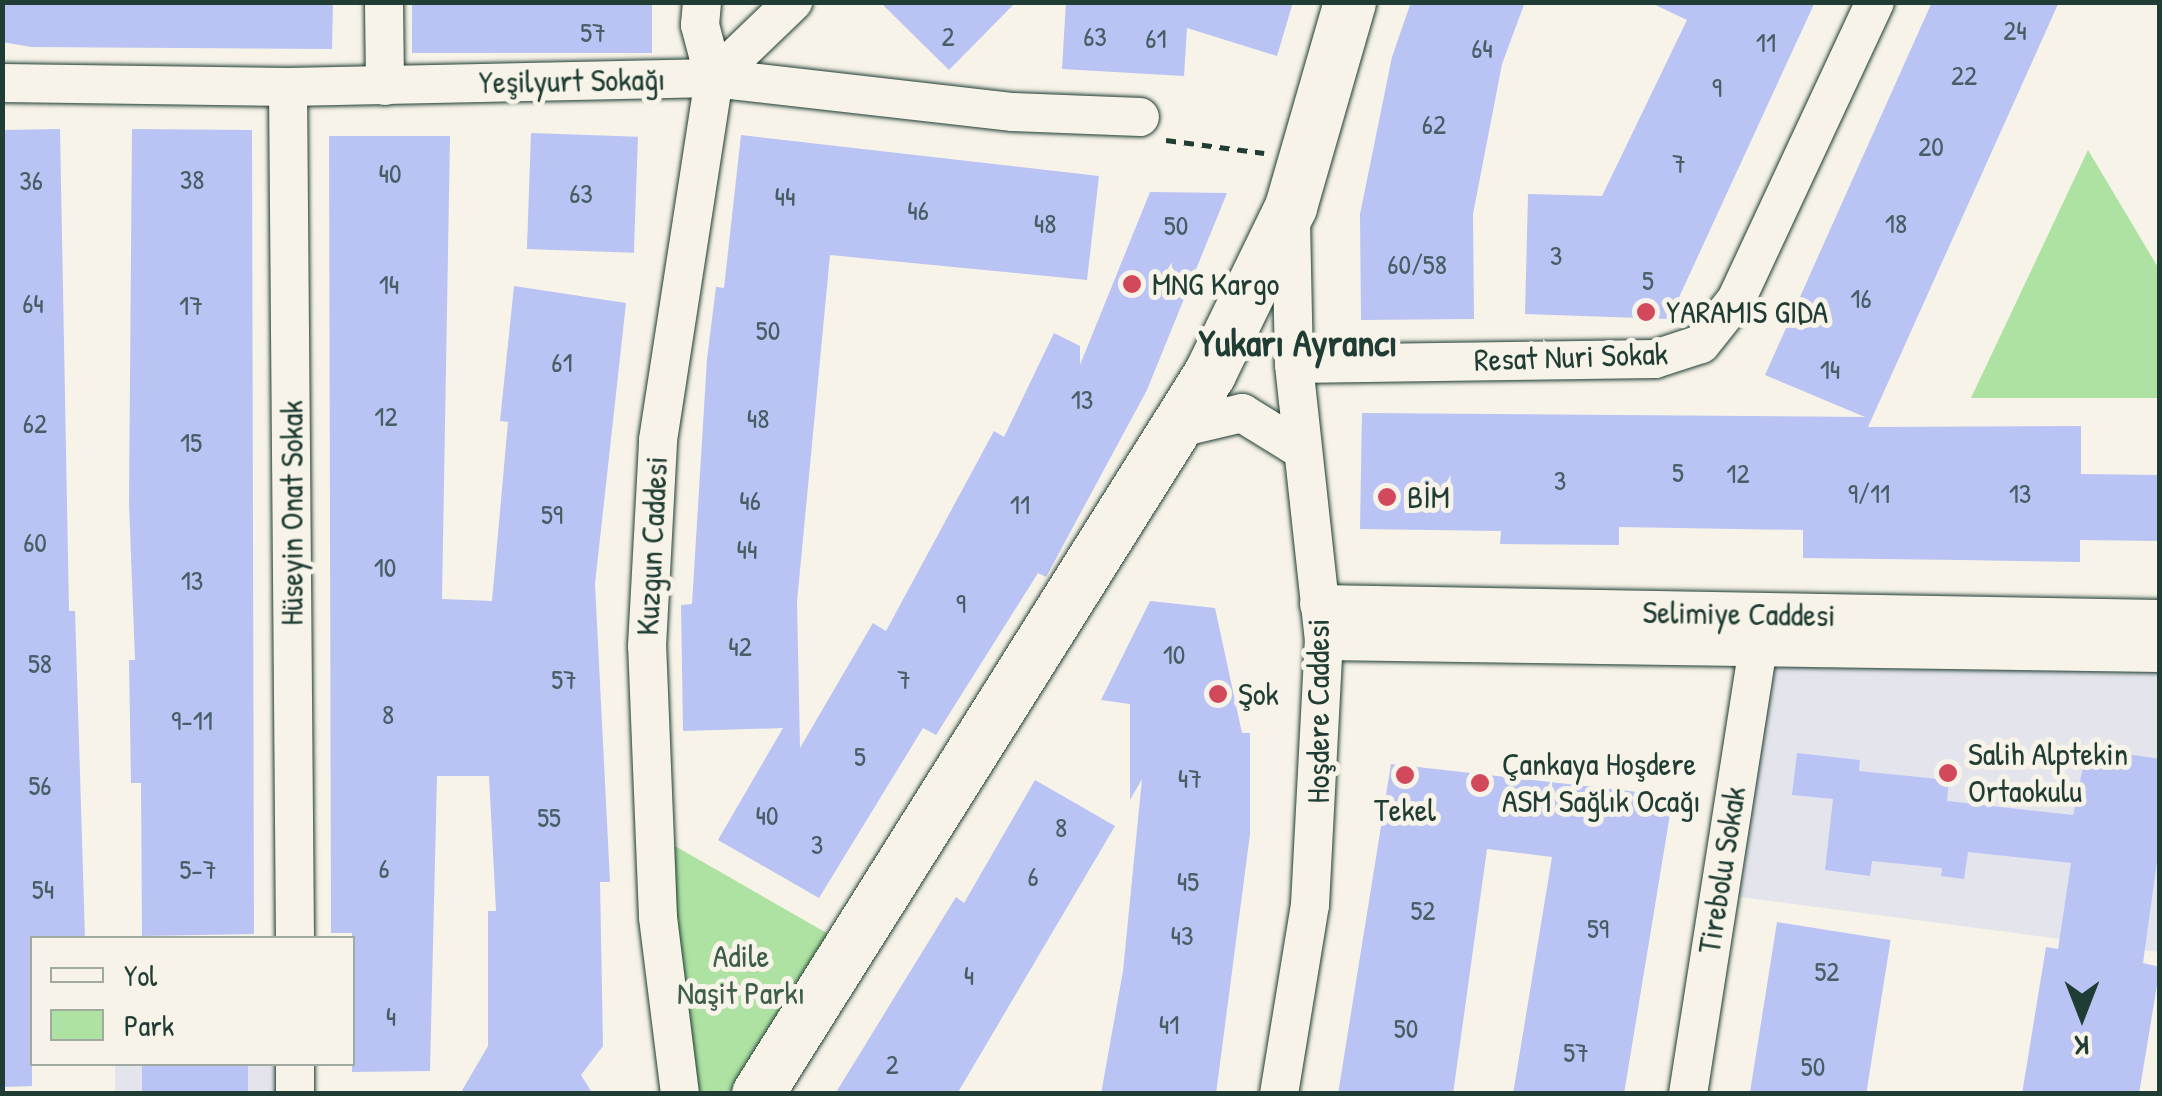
<!DOCTYPE html>
<meta charset="utf-8">
<style>
body{margin:0}
#map{position:relative;width:2162px;height:1096px;overflow:hidden;background:#f7f3e8;font-family:"Patrick Hand",sans-serif}
div>[style]{position:absolute}
.built>*{inset:0;background:#e4e5ec;transform-origin:0 0}
.green>*{inset:0;background:#aee2a3}
.building>*{inset:0;background:#b9c3f4;transform-origin:0 0}
.path>*{height:5px;margin-top:-2.5px;transform-origin:0;background:repeating-linear-gradient(90deg,#1f3d34 0 10px,transparent 0 18px)}
.roads{filter:drop-shadow(0 0 2px #1f3d34) drop-shadow(0 0 2px #1f3d34)}
.street>*{height:38px;margin:-19px;padding:0 19px;transform-origin:19px;border-radius:19px;background:#f7f3e8}
.secondary>*{height:52px;margin:-26px;padding:0 26px;transform-origin:26px;border-radius:26px;background:#f7f3e8}
.dots>*{width:28px;height:28px;translate:-50% -50%;box-sizing:border-box;border:5px solid #f7f3e8;border-radius:50%}
span{translate:-50% -50%;white-space:nowrap;text-align:center;line-height:1.15;-webkit-text-stroke:10px #f7f3e8;paint-order:stroke}
.number-label{font-size:28px;color:#465e64}
.number-label span{-webkit-text-stroke-width:0}
.street-label{font-size:32px;color:#1f3d34}
.poi-label{font-size:32px;color:#1f3d34}
.left{translate:0 -50%;text-align:left}
.park-label{font-size:32px;color:#3c5e4a}
.quarter-label{font-size:38px;color:#1f3d34;font-weight:700}
.frame{position:absolute;inset:0;border:5px solid #1f3d34;pointer-events:none}
.legend{position:absolute;left:30px;top:936px;width:325px;height:130px;box-sizing:border-box;background:#f7f3e8;border:2px solid #a1aaa0;margin:0;padding:12px 18px;list-style:none;font-size:30px;color:#1f3d34}
.legend li{display:flex;align-items:center;gap:20px;height:50px}
.legend b{width:50px;border:2px solid #a1aaa0}
.north{position:absolute;left:2032px;top:966px;width:100px;height:100px;-webkit-text-stroke:8px #f7f3e8;paint-order:stroke;rotate:180deg;font-size:28px;font-weight:700;line-height:40px;text-align:center;color:#1f3d34}
.north::after{content:'';display:block;margin:auto;width:35px;height:45px;background:#1f3d34;clip-path:polygon(50% 0,100% 100%,50% 72%,0 100%)}
</style>
<div id="map">
<div class="built">
<div style="clip-path:polygon(1758px 647px,2159px 653px,2159px 952px,1717px 894px)"></div>
<div style="left:115px;top:1064px;width:180px;height:30px"></div>
</div>
<div class="green">
<div style="clip-path:polygon(2088px 150px,2159px 269px,2159px 398px,1971px 398px)"></div>
<div style="clip-path:polygon(654px 834px,851px 947px,758px 1093px,680px 1093px)"></div>
</div>
<div class="building">
<div style="clip-path:polygon(2px 2px,333px 2px,332px 49px,31px 47px,2px 42px)"></div>
<div style="left:412px;top:2px;width:240px;height:51px"></div>
<div style="clip-path:polygon(880px 2px,1016px 2px,949px 70px)"></div>
<div style="clip-path:polygon(1066px 2px,1293px 2px,1277px 56px,1187px 28px,1184px 76px,1062px 69px)"></div>
<div style="clip-path:polygon(1411px 2px,1525px 2px,1502px 64px,1473px 214px,1474px 319px,1361px 320px,1360px 214px,1392px 57px)"></div>
<div style="clip-path:polygon(1649px 2px,1815px 2px,1669px 319px,1525px 314px,1528px 194px,1602px 196px,1687px 20px)"></div>
<div style="clip-path:polygon(1932px 2px,2059px 2px,1868px 427px,2081px 426px,2081px 474px,2160px 475px,2160px 541px,2080px 540px,2080px 562px,1960px 560px,1803px 558px,1803px 530px,1619px 527px,1619px 545px,1500px 544px,1501px 531px,1360px 529px,1362px 413px,1865px 417px,1765px 375px)"></div>
<div style="clip-path:polygon(60px 129px,69px 611px,75px 611px,85px 938px,32px 938px,32px 1086px,2px 1087px,2px 130px)"></div>
<div style="clip-path:polygon(132px 129px,252px 130px,254px 934px,142px 936px,141px 783px,131px 783px,129px 660px,135px 660px,129px 503px)"></div>
<div style="left:531px;top:133px;width:107px;height:116px;rotate:2deg"></div>
<div style="clip-path:polygon(741px 135px,1099px 176px,1087px 280px,830px 255px,797px 602px,800px 748px,873px 623px,886px 631px,994px 431px,1004px 437px,1054px 333px,1080px 346px,1080px 365px,1150px 192px,1227px 193px,1147px 390px,1046px 577px,1038px 573px,936px 735px,923px 728px,819px 898px,718px 840px,783px 728px,683px 731px,681px 605px,692px 604px,707px 359px,716px 287px,724px 288px)"></div>
<div style="clip-path:polygon(329px 136px,450px 136px,442px 599px,492px 601px,508px 422px,500px 421px,514px 286px,626px 303px,595px 584px,610px 882px,600px 882px,603px 1046px,581px 1075px,593px 1094px,460px 1094px,488px 1046px,488px 911px,496px 911px,489px 776px,437px 776px,430px 1071px,352px 1072px,352px 933px,331px 933px)"></div>
<div style="clip-path:polygon(1150px 601px,1215px 608px,1242px 733px,1250px 733px,1250px 834px,1216px 1094px,1101px 1094px,1123px 971px,1142px 779px,1130px 800px,1130px 704px,1101px 700px)"></div>
<div style="clip-path:polygon(2087px 748px,2160px 759px,2157px 861px,2143px 963px,2160px 967px,2139px 1094px,2022px 1094px,2046px 947px,2058px 949px,2071px 863px,1968px 852px,1964px 879px,1941px 876px,1942px 868px,1872px 861px,1870px 876px,1825px 870px,1833px 799px,1792px 795px,1797px 753px,1860px 760px,1859px 771px,1949px 780px,1947px 801px,2073px 815px)"></div>
<div style="clip-path:polygon(1391px 764px,1673px 796px,1624px 1094px,1513px 1094px,1552px 857px,1487px 849px,1453px 1094px,1338px 1094px)"></div>
<div style="clip-path:polygon(1035px 780px,1115px 826px,957px 1094px,835px 1094px,956px 897px,964px 903px)"></div>
<div style="left:1777px;top:922px;width:115px;height:174px;rotate:9deg"></div>
<div style="left:142px;top:1064px;width:106px;height:30px"></div>
</div>
<div class="path">
<div style="left:1166px;top:140px;width:99px;rotate:7.6deg"></div>
</div>
<div class="roads">
<div class="street">
<div style="left:384px;top:2px;width:84px;rotate:89.3deg"></div>
<div style="left:714px;top:78px;width:110px;rotate:-43.9deg"></div>
<div style="left:2px;top:83px;width:286px;rotate:0.8deg"></div>
<div style="left:288px;top:87px;width:426px;rotate:-1.2deg"></div>
<div style="left:714px;top:78px;width:301px;rotate:6.5deg"></div>
<div style="left:1013px;top:112px;width:127px;rotate:2.3deg"></div>
<div style="left:288px;top:87px;width:851px;rotate:89.53deg"></div>
<div style="left:1294px;top:364px;width:361px;rotate:-0.8deg"></div>
<div style="left:1655px;top:359px;width:48px;rotate:-18.1deg"></div>
<div style="left:1701px;top:344px;width:56px;rotate:-51.5deg"></div>
<div style="left:1736px;top:300px;width:329px;rotate:-65deg"></div>
<div style="left:1179px;top:428px;width:65px;rotate:-13.4deg"></div>
<div style="left:1242px;top:413px;width:70px;rotate:31.7deg"></div>
<div style="left:1319px;top:604px;width:841px;rotate:1.02deg"></div>
<div style="left:1324px;top:641px;width:836px;rotate:0.82deg"></div>
<div style="left:295px;top:1064px;width:30px;rotate:90deg"></div>
<div style="left:680px;top:1094px;width:178px;rotate:-97.1deg"></div>
<div style="left:658px;top:917px;width:271px;rotate:-92.3deg"></div>
<div style="left:647px;top:646px;width:206px;rotate:-86.9deg"></div>
<div style="left:658px;top:440px;width:366px;rotate:-81.2deg"></div>
<div style="left:714px;top:78px;width:55px;rotate:-104.8deg"></div>
<div style="left:700px;top:25px;width:23px;rotate:-85deg"></div>
<div style="left:1279px;top:1094px;width:192px;rotate:-80.7deg"></div>
<div style="left:1310px;top:905px;width:264px;rotate:-87deg"></div>
<div style="left:1324px;top:641px;width:279px;rotate:-96.2deg"></div>
<div style="left:1294px;top:364px;width:149px;rotate:-91.2deg"></div>
<div style="left:1688px;top:1094px;width:452px;rotate:-81.1deg"></div>
</div>
<div class="secondary">
<div style="left:758px;top:1094px;width:850px;rotate:-57.88deg"></div>
<div style="left:1210px;top:374px;width:186px;rotate:-64.1deg"></div>
<div style="left:1291px;top:207px;width:213px;rotate:-73.9deg"></div>
</div>
</div>
<div class="dots">
<div style="left:1132px;top:284px;background:#d1495b"></div>
<div style="left:1646px;top:312px;background:#d1495b"></div>
<div style="left:1387px;top:497px;background:#d1495b"></div>
<div style="left:1218px;top:694px;background:#d1495b"></div>
<div style="left:1948px;top:773px;background:#d1495b"></div>
<div style="left:1405px;top:775px;background:#d1495b"></div>
<div style="left:1480px;top:783px;background:#d1495b"></div>
</div>
<div class="number-label">
<span style="left:2015px;top:30px">24</span>
<span style="left:593px;top:32px">57</span>
<span style="left:948px;top:36px">2</span>
<span style="left:1095px;top:36px">63</span>
<span style="left:1156px;top:38px">61</span>
<span style="left:1766px;top:42px">11</span>
<span style="left:1482px;top:48px">64</span>
<span style="left:1964px;top:75px">22</span>
<span style="left:1717px;top:87px">9</span>
<span style="left:1434px;top:124px">62</span>
<span style="left:1931px;top:146px">20</span>
<span style="left:1679px;top:163px">7</span>
<span style="left:390px;top:173px">40</span>
<span style="left:192px;top:179px">38</span>
<span style="left:31px;top:180px">36</span>
<span style="left:581px;top:193px">63</span>
<span style="left:785px;top:196px">44</span>
<span style="left:918px;top:210px">46</span>
<span style="left:1045px;top:223px">48</span>
<span style="left:1896px;top:223px">18</span>
<span style="left:1176px;top:225px">50</span>
<span style="left:1556px;top:255px">3</span>
<span style="left:1417px;top:264px">60/58</span>
<span style="left:1648px;top:280px">5</span>
<span style="left:389px;top:284px">14</span>
<span style="left:1861px;top:298px">16</span>
<span style="left:33px;top:303px">64</span>
<span style="left:191px;top:305px">17</span>
<span style="left:768px;top:330px">50</span>
<span style="left:562px;top:362px">61</span>
<span style="left:1830px;top:369px">14</span>
<span style="left:1082px;top:399px">13</span>
<span style="left:386px;top:416px">12</span>
<span style="left:758px;top:418px">48</span>
<span style="left:35px;top:423px">62</span>
<span style="left:191px;top:442px">15</span>
<span style="left:1678px;top:472px">5</span>
<span style="left:1738px;top:473px">12</span>
<span style="left:1560px;top:480px">3</span>
<span style="left:1869px;top:493px">9/11</span>
<span style="left:2020px;top:493px">13</span>
<span style="left:750px;top:500px">46</span>
<span style="left:1020px;top:504px">11</span>
<span style="left:552px;top:514px">59</span>
<span style="left:35px;top:542px">60</span>
<span style="left:747px;top:549px">44</span>
<span style="left:385px;top:567px">10</span>
<span style="left:192px;top:580px">13</span>
<span style="left:961px;top:603px">9</span>
<span style="left:740px;top:646px">42</span>
<span style="left:1174px;top:654px">10</span>
<span style="left:40px;top:663px">58</span>
<span style="left:564px;top:679px">57</span>
<span style="left:904px;top:679px">7</span>
<span style="left:388px;top:714px">8</span>
<span style="left:192px;top:720px">9-11</span>
<span style="left:860px;top:756px">5</span>
<span style="left:1190px;top:778px">47</span>
<span style="left:40px;top:785px">56</span>
<span style="left:767px;top:815px">40</span>
<span style="left:549px;top:817px">55</span>
<span style="left:1061px;top:827px">8</span>
<span style="left:817px;top:844px">3</span>
<span style="left:384px;top:868px">6</span>
<span style="left:198px;top:869px">5-7</span>
<span style="left:1033px;top:876px">6</span>
<span style="left:1188px;top:881px">45</span>
<span style="left:43px;top:889px">54</span>
<span style="left:1423px;top:910px">52</span>
<span style="left:1598px;top:928px">59</span>
<span style="left:1182px;top:935px">43</span>
<span style="left:1827px;top:971px">52</span>
<span style="left:969px;top:975px">4</span>
<span style="left:391px;top:1016px">4</span>
<span style="left:1169px;top:1024px">41</span>
<span style="left:1406px;top:1028px">50</span>
<span style="left:1576px;top:1052px">57</span>
<span style="left:892px;top:1064px">2</span>
<span style="left:1813px;top:1066px">50</span>
</div>
<div class="street-label">
<span style="left:572px;top:81px;rotate:-1deg">Yeşilyurt Sokağı</span>
<span style="left:1571px;top:357px;rotate:-2deg">Resat Nuri Sokak</span>
<span style="left:292px;top:513px;rotate:-90deg">Hüseyin Onat Sokak</span>
<span style="left:652px;top:546px;rotate:-87deg">Kuzgun Caddesi</span>
<span style="left:1739px;top:614px;rotate:1deg">Selimiye Caddesi</span>
<span style="left:1318px;top:711px;rotate:-90deg">Hoşdere Caddesi</span>
<span style="left:1722px;top:870px;rotate:-81deg">Tirebolu Sokak</span>
</div>
<div class="poi-label">
<span class="left" style="left:1152px;top:284px">MNG Kargo</span>
<span class="left" style="left:1666px;top:312px">YARAMIS GIDA</span>
<span class="left" style="left:1407px;top:497px">BİM</span>
<span class="left" style="left:1238px;top:694px">Şok</span>
<span class="left" style="left:1968px;top:773px">Salih Alptekin<br>Ortaokulu</span>
<span class="left" style="left:1502px;top:783px">Çankaya Hoşdere<br>ASM Sağlık Ocağı</span>
<span style="left:1405px;top:810px">Tekel</span>
</div>
<div class="park-label">
<span style="left:741px;top:975px">Adile<br>Naşit Parkı</span>
</div>
<div class="quarter-label">
<span style="left:1298px;top:343px">Yukarı Ayrancı</span>
</div>
<div class="frame"></div>
<ul class="legend">
<li><b style="height:12px;background:#f7f3e8"></b>Yol</li>
<li><b style="height:28px;background:#aee2a3"></b>Park</li>
</ul>
<div class="north">K</div>
</div>
